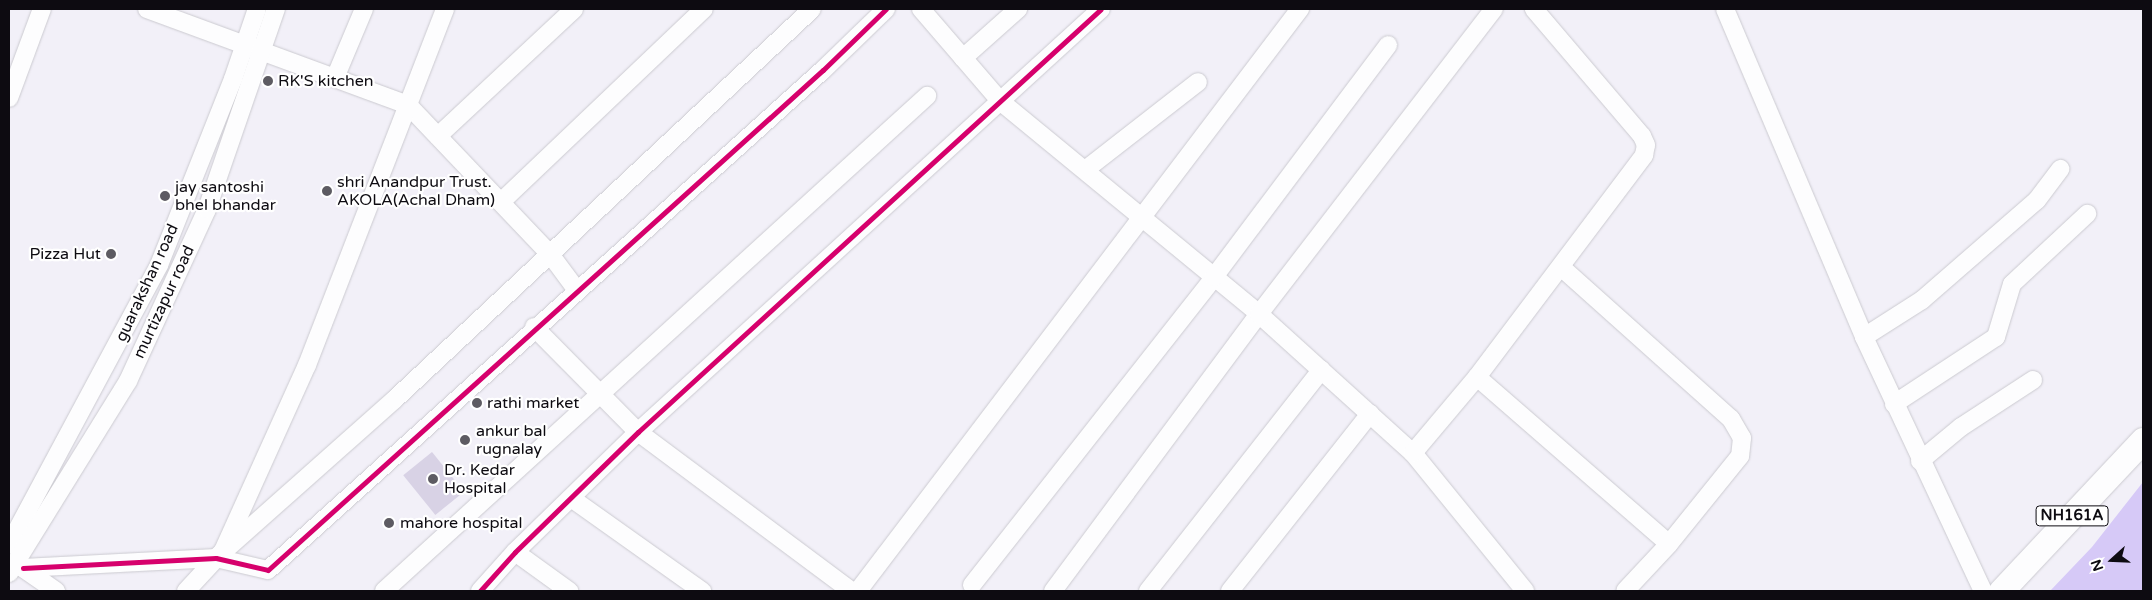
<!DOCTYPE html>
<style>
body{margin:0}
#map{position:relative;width:2152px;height:600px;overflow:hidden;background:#f2f0f8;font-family:"Varela Round",sans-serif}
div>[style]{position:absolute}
.water>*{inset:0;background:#d6c9f7}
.building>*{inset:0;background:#d8d2e5;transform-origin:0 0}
.roads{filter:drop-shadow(0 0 1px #cbcad0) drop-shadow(0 0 1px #cbcad0)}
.minor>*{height:18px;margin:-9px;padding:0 9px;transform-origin:9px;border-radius:9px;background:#fdfdfe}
.highway>*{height:25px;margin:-12.5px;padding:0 12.5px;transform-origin:12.5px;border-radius:12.5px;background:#fdfdfe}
.cycleway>*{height:5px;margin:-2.5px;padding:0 2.5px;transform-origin:2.5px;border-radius:2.5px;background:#d6006c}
.dots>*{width:14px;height:14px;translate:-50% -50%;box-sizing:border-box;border:2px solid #fff;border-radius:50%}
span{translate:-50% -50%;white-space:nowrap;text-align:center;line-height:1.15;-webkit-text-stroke:4.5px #fff;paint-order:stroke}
.shield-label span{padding:1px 4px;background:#fff;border:1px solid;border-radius:4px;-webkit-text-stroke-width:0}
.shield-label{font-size:15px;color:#0d0b11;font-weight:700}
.poi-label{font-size:16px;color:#0d0b11}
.left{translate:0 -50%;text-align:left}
.right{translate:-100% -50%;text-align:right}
.street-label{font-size:16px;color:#0d0b11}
.frame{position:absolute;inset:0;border:10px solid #0d0b11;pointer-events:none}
.north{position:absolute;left:2087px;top:535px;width:50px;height:50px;-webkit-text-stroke:4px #fff;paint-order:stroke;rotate:250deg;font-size:14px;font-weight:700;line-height:20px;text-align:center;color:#0d0b11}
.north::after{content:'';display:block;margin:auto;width:18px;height:22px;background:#0d0b11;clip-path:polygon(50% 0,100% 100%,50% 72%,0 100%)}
</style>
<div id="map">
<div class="water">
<div style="clip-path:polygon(2143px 482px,2143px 591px,2050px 591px,2092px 547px)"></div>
</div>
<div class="building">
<div style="left:432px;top:452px;width:51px;height:37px;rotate:51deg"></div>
</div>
<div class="roads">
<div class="minor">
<div style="left:147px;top:9px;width:278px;rotate:20.2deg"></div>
<div style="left:408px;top:105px;width:206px;rotate:46.4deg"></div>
<div style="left:550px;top:254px;width:44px;rotate:53.4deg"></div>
<div style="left:921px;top:9px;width:121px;rotate:49.3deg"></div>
<div style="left:1000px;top:101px;width:335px;rotate:39.4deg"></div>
<div style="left:1259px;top:314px;width:207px;rotate:42.1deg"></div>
<div style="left:1413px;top:453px;width:178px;rotate:50.9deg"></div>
<div style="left:1725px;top:9px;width:356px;rotate:67deg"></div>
<div style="left:1864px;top:337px;width:280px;rotate:64.9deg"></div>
<div style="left:963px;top:58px;width:74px;rotate:-41.7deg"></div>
<div style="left:335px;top:78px;width:75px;rotate:-67.2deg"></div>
<div style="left:9px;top:98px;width:95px;rotate:-69.7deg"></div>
<div style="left:438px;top:136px;width:186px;rotate:-43deg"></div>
<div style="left:1085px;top:170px;width:143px;rotate:-37.9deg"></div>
<div style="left:501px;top:202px;width:280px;rotate:-43.6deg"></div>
<div style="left:1561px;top:267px;width:228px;rotate:41.8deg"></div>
<div style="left:1731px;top:419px;width:22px;rotate:60deg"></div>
<div style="left:1742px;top:438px;width:18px;rotate:96deg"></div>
<div style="left:1740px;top:456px;width:113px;rotate:128.9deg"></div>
<div style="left:1669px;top:544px;width:64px;rotate:133.1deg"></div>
<div style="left:534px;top:327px;width:148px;rotate:45.3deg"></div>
<div style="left:638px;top:432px;width:266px;rotate:36.7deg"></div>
<div style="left:1864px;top:337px;width:69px;rotate:-32.5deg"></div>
<div style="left:1922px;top:300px;width:152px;rotate:-41deg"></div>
<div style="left:2037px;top:200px;width:39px;rotate:-53deg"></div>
<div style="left:1477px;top:377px;width:254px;rotate:41deg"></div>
<div style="left:1894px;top:404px;width:122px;rotate:-33.3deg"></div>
<div style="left:1996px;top:337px;width:55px;rotate:-73.2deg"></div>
<div style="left:2012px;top:284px;width:103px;rotate:-43deg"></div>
<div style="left:1413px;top:453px;width:99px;rotate:-49.9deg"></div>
<div style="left:1477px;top:377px;width:278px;rotate:-53deg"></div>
<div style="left:1644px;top:155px;width:10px;rotate:-79deg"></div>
<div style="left:1646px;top:145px;width:10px;rotate:-114deg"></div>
<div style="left:1642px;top:136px;width:167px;rotate:-130.4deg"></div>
<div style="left:1920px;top:461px;width:53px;rotate:-39.7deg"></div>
<div style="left:1961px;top:427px;width:86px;rotate:-33.1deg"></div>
<div style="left:571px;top:498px;width:161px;rotate:35.4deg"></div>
<div style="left:9px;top:545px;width:318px;rotate:-61.8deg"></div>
<div style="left:159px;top:265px;width:200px;rotate:-68.3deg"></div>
<div style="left:233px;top:79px;width:74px;rotate:-71.1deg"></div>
<div style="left:515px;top:552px;width:67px;rotate:35.8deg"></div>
<div style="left:216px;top:558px;width:238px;rotate:-41.6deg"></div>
<div style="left:394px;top:400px;width:572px;rotate:-43.09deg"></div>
<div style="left:20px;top:566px;width:44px;rotate:34.8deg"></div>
<div style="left:23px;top:568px;width:193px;rotate:-3deg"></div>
<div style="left:216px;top:558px;width:53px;rotate:13deg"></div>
<div style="left:268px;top:570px;width:747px;rotate:-42.02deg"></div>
<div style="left:823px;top:70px;width:88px;rotate:-44.1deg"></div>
<div style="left:9px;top:573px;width:226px;rotate:-58.2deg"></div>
<div style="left:128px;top:381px;width:189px;rotate:-65.3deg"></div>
<div style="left:207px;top:209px;width:212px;rotate:-71deg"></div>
<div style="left:972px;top:585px;width:392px;rotate:-51.8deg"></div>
<div style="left:1214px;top:277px;width:290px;rotate:-53.1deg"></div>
<div style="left:186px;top:591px;width:54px;rotate:-47.2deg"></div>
<div style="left:223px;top:551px;width:204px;rotate:-65.7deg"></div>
<div style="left:307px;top:365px;width:382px;rotate:-68.8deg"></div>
<div style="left:384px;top:591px;width:735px;rotate:-42.35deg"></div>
<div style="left:480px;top:591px;width:52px;rotate:-48.1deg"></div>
<div style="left:515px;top:552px;width:172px;rotate:-44.3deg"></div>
<div style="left:638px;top:432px;width:627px;rotate:-42.42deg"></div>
<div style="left:858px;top:591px;width:731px;rotate:-52.79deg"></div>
<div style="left:1053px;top:591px;width:345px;rotate:-53.4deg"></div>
<div style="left:1259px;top:314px;width:385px;rotate:-52.4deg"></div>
<div style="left:1148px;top:591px;width:281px;rotate:-51.9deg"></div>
<div style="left:1230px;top:591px;width:226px;rotate:-51.7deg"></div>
</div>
<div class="highway">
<div style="left:2001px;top:591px;width:207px;rotate:-46.8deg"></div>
</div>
</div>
<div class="cycleway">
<div style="left:23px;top:568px;width:193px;rotate:-3deg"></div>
<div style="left:216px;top:558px;width:53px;rotate:13deg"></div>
<div style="left:268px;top:570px;width:747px;rotate:-42.02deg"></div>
<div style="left:823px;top:70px;width:88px;rotate:-44.1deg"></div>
<div style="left:480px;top:591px;width:52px;rotate:-48.1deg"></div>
<div style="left:515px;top:552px;width:172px;rotate:-44.3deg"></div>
<div style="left:638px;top:432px;width:627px;rotate:-42.42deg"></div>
</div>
<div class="dots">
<div style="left:268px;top:81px;background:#5d5b62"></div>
<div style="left:327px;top:191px;background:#5d5b62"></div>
<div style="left:165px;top:196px;background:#5d5b62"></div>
<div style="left:111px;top:254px;background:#5d5b62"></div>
<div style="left:477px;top:403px;background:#5d5b62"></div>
<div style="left:465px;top:440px;background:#5d5b62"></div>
<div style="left:433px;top:479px;background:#5d5b62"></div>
<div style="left:389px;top:523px;background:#5d5b62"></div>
</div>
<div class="shield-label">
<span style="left:2072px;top:516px">NH161A</span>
</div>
<div class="poi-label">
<span class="left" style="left:278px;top:81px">RK'S kitchen</span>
<span class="left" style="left:337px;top:191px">shri Anandpur Trust.<br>AKOLA(Achal Dham)</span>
<span class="left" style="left:175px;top:196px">jay santoshi<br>bhel bhandar</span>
<span class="right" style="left:101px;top:254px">Pizza Hut</span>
<span class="left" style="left:487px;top:403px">rathi market</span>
<span class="left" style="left:476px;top:440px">ankur bal<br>rugnalay</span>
<span class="left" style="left:444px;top:479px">Dr. Kedar<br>Hospital</span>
<span class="left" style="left:400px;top:523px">mahore hospital</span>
</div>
<div class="street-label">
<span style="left:147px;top:283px;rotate:-65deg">guarakshan road</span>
<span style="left:164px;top:302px;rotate:-65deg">murtizapur road</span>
</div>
<div class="frame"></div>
<div class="north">N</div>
</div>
